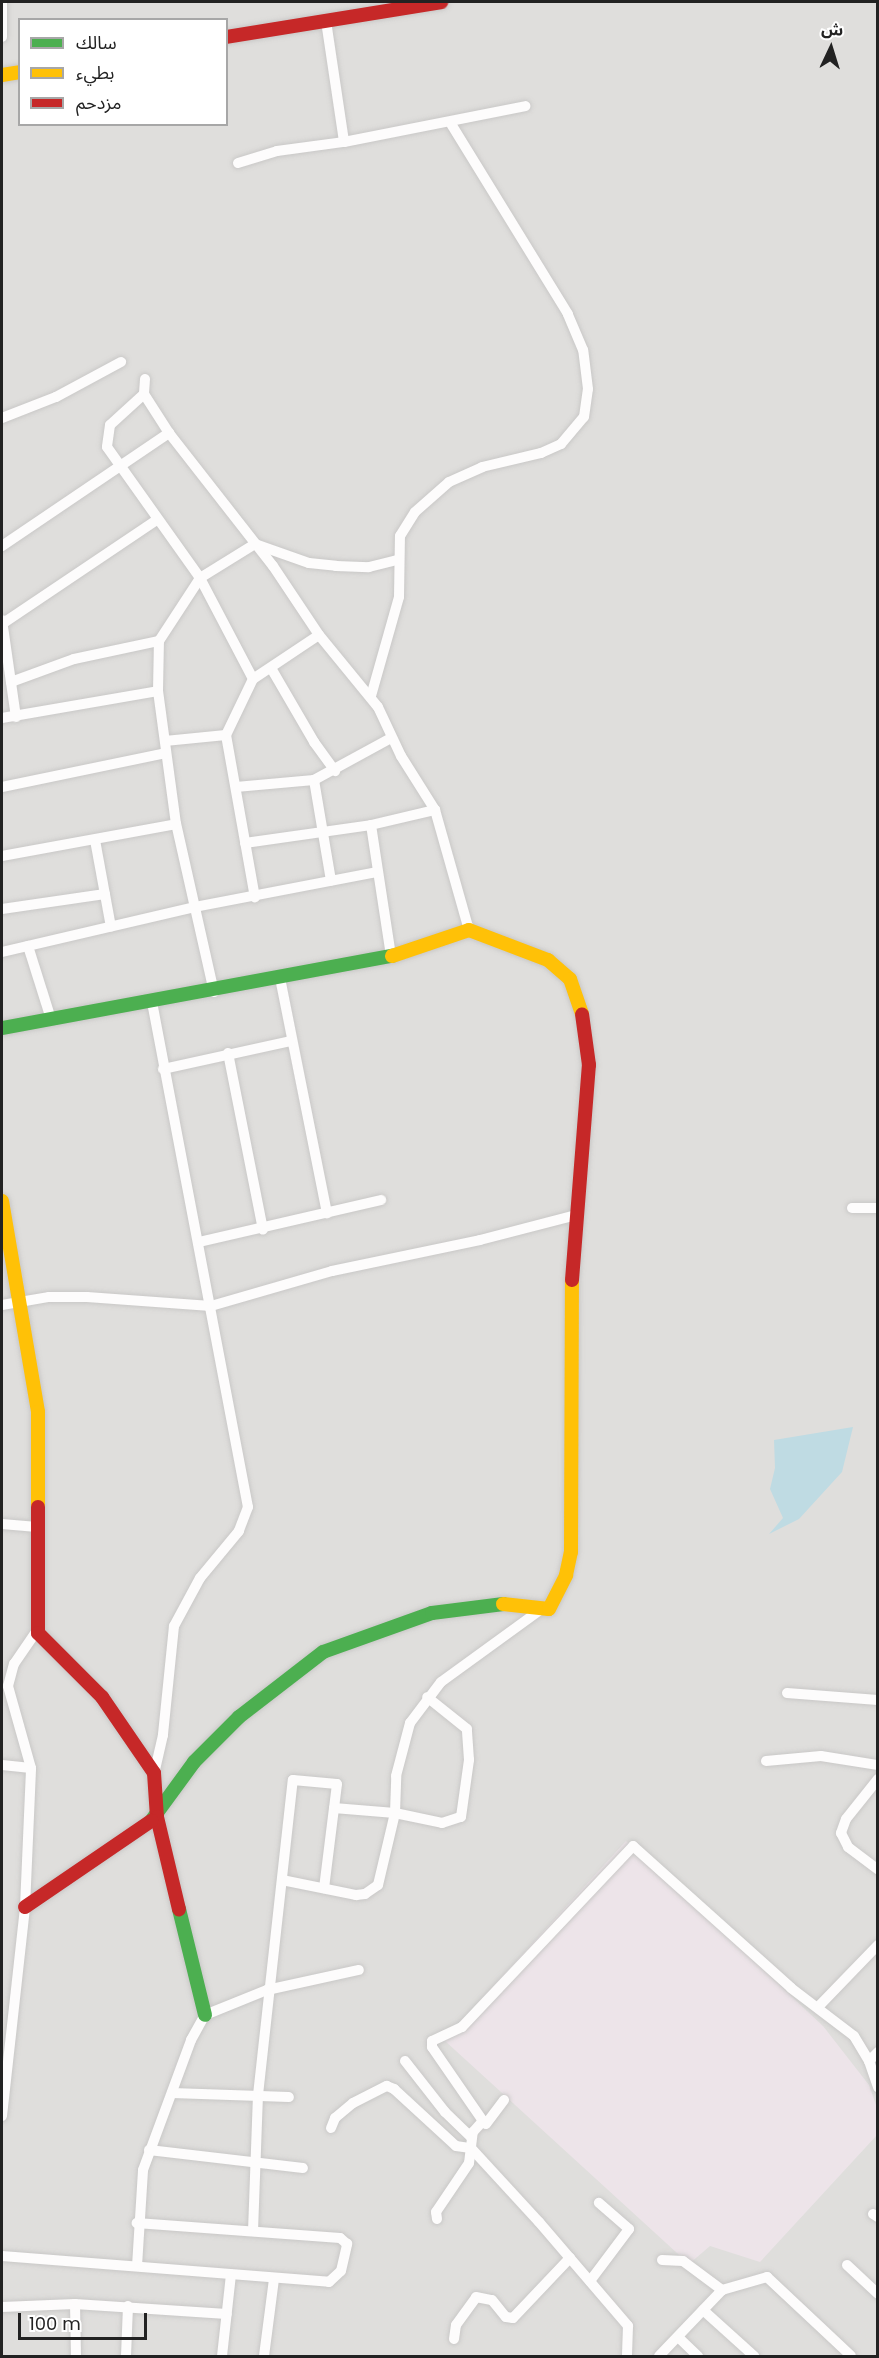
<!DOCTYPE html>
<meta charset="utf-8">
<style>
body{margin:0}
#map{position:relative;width:879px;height:2358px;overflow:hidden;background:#f0eeeb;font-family:Poppins,"Noto Sans Arabic",sans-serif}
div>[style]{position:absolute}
.residential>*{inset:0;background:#dfdedc}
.industrial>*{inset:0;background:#ede4e9}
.water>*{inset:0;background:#bfdbe3}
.roads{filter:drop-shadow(0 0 2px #c9c8c7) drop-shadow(0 0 2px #c9c8c7)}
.street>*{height:10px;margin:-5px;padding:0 5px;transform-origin:5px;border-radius:5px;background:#fdfcfc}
.fast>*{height:14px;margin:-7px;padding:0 7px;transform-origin:7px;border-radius:7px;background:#4caf50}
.slow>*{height:14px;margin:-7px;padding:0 7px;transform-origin:7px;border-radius:7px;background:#ffc107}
.jam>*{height:14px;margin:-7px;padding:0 7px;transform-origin:7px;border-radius:7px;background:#c62828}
span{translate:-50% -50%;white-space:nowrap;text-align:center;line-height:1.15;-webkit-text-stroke:5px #fff;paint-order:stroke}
.frame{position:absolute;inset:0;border:3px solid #222;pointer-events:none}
.legend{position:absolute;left:18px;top:18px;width:210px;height:108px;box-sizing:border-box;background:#fff;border:2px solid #a7a7a7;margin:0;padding:8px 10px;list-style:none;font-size:18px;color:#222}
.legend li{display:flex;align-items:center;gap:12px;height:30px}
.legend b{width:30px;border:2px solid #a7a7a7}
.north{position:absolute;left:801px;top:18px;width:60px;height:60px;-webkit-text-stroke:4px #fff;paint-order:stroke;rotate:4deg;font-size:16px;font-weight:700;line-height:24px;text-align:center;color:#222}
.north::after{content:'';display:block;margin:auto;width:21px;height:27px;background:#222;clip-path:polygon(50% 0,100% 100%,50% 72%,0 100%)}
.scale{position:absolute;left:18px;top:2313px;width:129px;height:27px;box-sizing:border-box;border:3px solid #222;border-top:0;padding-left:8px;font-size:18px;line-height:21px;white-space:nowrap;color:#222;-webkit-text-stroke:4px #fff;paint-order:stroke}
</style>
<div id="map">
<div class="residential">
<div style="clip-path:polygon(evenodd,2px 2px,877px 2px,877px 2356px,2px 2356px,2px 2px,20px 20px,226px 20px,226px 124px,20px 124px,20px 20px)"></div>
</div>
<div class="industrial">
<div style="clip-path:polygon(626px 1841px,823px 2026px,869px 2085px,877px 2108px,877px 2135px,760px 2262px,710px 2246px,689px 2264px,444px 2040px)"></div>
</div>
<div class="water">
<div style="clip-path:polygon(853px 1427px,842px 1472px,799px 1519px,769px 1534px,783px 1518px,770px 1489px,775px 1468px,774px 1440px)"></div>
</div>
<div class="roads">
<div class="street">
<div style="left:2px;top:3px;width:34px;rotate:90deg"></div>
<div style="left:326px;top:21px;width:122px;rotate:81.5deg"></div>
<div style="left:238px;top:163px;width:41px;rotate:-17.1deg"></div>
<div style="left:277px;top:151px;width:68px;rotate:-7.7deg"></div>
<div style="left:344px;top:142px;width:185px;rotate:-11.2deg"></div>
<div style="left:145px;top:379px;width:15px;rotate:94deg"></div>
<div style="left:144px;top:394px;width:46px;rotate:137.6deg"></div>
<div style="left:110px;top:425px;width:22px;rotate:98deg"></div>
<div style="left:107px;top:447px;width:161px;rotate:54.6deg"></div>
<div style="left:200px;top:578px;width:114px;rotate:62.3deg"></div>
<div style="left:253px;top:679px;width:79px;rotate:-33.7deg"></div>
<div style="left:144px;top:394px;width:46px;rotate:57.3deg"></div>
<div style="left:169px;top:433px;width:169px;rotate:52deg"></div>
<div style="left:273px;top:566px;width:83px;rotate:56.3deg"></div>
<div style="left:319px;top:635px;width:93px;rotate:50.7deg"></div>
<div style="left:378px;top:707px;width:54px;rotate:64.9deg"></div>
<div style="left:401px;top:756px;width:64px;rotate:57.8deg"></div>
<div style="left:435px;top:810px;width:125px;rotate:74.2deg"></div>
<div style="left:2px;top:418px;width:58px;rotate:-21.3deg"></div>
<div style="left:56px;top:397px;width:74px;rotate:-28.3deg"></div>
<div style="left:2px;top:546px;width:202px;rotate:-34.1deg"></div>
<div style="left:2px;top:620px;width:98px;rotate:81.8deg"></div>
<div style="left:2px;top:624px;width:187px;rotate:-33.9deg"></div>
<div style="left:271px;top:668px;width:86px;rotate:59.8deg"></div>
<div style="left:314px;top:742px;width:36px;rotate:54deg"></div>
<div style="left:11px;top:682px;width:67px;rotate:-20.1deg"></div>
<div style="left:74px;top:659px;width:87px;rotate:-12deg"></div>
<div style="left:371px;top:696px;width:103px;rotate:-74.2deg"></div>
<div style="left:399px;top:597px;width:61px;rotate:-89.1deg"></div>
<div style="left:400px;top:536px;width:28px;rotate:-58deg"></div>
<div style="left:415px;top:512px;width:45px;rotate:-41.4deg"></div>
<div style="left:449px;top:482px;width:36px;rotate:-24deg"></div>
<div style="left:482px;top:467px;width:61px;rotate:-13.3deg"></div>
<div style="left:541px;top:453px;width:22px;rotate:-24deg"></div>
<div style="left:561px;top:444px;width:35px;rotate:-50deg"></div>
<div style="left:584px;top:417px;width:28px;rotate:-82deg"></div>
<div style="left:588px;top:389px;width:39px;rotate:-97deg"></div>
<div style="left:583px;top:350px;width:39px;rotate:-113deg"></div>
<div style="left:568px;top:314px;width:225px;rotate:-121.6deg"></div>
<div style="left:2px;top:718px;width:158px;rotate:-9.8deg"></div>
<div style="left:226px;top:735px;width:165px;rotate:79.9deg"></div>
<div style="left:165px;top:741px;width:61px;rotate:-5.6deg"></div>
<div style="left:226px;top:735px;width:62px;rotate:-64.3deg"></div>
<div style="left:314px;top:780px;width:102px;rotate:80.4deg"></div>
<div style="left:2px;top:787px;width:167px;rotate:-11.7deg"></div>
<div style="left:236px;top:787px;width:78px;rotate:-5.1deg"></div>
<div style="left:314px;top:780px;width:88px;rotate:-28.6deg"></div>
<div style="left:371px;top:825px;width:133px;rotate:81.3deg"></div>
<div style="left:95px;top:840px;width:88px;rotate:79.6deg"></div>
<div style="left:245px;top:843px;width:127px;rotate:-8.1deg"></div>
<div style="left:371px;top:825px;width:66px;rotate:-13.2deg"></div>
<div style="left:2px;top:856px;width:177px;rotate:-10.4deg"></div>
<div style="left:2px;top:909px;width:104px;rotate:-8.3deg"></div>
<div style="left:28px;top:946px;width:77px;rotate:72.5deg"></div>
<div style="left:2px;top:952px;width:198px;rotate:-13.1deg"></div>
<div style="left:195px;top:907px;width:185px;rotate:-10.9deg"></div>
<div style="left:280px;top:978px;width:240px;rotate:78.7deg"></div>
<div style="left:214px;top:992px;width:172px;rotate:-102.7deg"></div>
<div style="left:176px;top:824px;width:134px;rotate:-97.7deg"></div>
<div style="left:158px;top:691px;width:50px;rotate:-88.9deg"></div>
<div style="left:159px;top:641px;width:75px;rotate:-56.9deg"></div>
<div style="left:200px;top:578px;width:65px;rotate:-31.7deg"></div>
<div style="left:255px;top:544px;width:57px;rotate:19.4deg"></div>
<div style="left:309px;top:563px;width:27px;rotate:6deg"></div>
<div style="left:336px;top:566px;width:33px;rotate:2deg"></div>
<div style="left:369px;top:567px;width:30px;rotate:-14deg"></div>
<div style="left:152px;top:1002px;width:514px;rotate:79.24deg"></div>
<div style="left:248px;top:1507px;width:26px;rotate:111deg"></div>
<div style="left:239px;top:1531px;width:61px;rotate:129.7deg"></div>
<div style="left:200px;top:1578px;width:55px;rotate:118.4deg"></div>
<div style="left:174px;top:1626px;width:110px;rotate:95.8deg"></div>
<div style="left:163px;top:1735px;width:39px;rotate:103deg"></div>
<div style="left:228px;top:1053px;width:180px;rotate:78.8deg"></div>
<div style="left:163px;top:1069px;width:130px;rotate:-12.4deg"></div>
<div style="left:852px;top:1208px;width:26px"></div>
<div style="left:199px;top:1242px;width:187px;rotate:-13deg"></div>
<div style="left:2px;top:1305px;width:48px;rotate:-9.7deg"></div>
<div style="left:49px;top:1297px;width:38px"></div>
<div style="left:87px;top:1297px;width:124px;rotate:4.2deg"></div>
<div style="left:211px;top:1306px;width:126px;rotate:-16.1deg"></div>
<div style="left:332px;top:1271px;width:151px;rotate:-11.8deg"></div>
<div style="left:480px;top:1240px;width:99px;rotate:-14.6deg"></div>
<div style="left:2px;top:1524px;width:35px;rotate:5deg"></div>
<div style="left:787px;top:1693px;width:91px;rotate:4.4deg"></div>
<div style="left:766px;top:1761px;width:55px;rotate:-5.2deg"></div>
<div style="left:821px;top:1756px;width:58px;rotate:9deg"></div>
<div style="left:2px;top:1765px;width:29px;rotate:6deg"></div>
<div style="left:878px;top:1779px;width:51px;rotate:128.7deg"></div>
<div style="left:846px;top:1819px;width:15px;rotate:110deg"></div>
<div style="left:841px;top:1833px;width:16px;rotate:63deg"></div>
<div style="left:848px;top:1847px;width:38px;rotate:37deg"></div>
<div style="left:334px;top:1808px;width:61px;rotate:4.7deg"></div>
<div style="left:395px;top:1813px;width:48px;rotate:12deg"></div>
<div style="left:442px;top:1823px;width:20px;rotate:-18deg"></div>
<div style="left:461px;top:1817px;width:58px;rotate:-82deg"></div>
<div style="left:469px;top:1760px;width:31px;rotate:-94deg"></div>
<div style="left:467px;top:1729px;width:51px;rotate:-141.3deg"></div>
<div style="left:282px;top:1880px;width:76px;rotate:11.5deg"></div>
<div style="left:356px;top:1895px;width:9px;rotate:-6deg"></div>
<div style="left:365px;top:1894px;width:16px;rotate:-35deg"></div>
<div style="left:378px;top:1885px;width:74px;rotate:-76.7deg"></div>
<div style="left:395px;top:1813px;width:37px;rotate:-88deg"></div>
<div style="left:396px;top:1776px;width:55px;rotate:-75.2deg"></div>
<div style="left:410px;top:1723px;width:51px;rotate:-52.9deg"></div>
<div style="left:441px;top:1682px;width:126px;rotate:-36deg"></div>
<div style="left:819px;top:2006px;width:85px;rotate:-46deg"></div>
<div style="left:405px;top:2061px;width:65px;rotate:51.9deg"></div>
<div style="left:445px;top:2112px;width:36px;rotate:44deg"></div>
<div style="left:869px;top:2061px;width:13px;rotate:-45deg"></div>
<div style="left:172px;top:2093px;width:117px;rotate:2deg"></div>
<div style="left:2px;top:2116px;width:210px;rotate:-83.7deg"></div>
<div style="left:25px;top:1907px;width:139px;rotate:-87.5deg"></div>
<div style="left:31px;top:1768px;width:85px;rotate:-105.7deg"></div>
<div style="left:8px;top:1686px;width:23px;rotate:-75deg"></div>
<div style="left:14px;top:1664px;width:42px;rotate:-55.6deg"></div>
<div style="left:483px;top:2121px;width:90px;rotate:-124.6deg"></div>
<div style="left:432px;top:2047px;width:6px;rotate:-90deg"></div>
<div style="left:432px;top:2041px;width:33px;rotate:-25deg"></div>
<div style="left:462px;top:2027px;width:249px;rotate:-46.6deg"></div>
<div style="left:633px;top:1846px;width:212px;rotate:41.9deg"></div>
<div style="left:791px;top:1988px;width:79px;rotate:37.3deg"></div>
<div style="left:854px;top:2036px;width:29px;rotate:59deg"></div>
<div style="left:869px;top:2061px;width:28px;rotate:71deg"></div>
<div style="left:331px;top:2128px;width:11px;rotate:-68deg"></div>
<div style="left:335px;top:2118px;width:23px;rotate:-40deg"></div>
<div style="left:353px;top:2103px;width:38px;rotate:-27deg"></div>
<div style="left:387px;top:2086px;width:8px;rotate:23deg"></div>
<div style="left:394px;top:2089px;width:84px;rotate:42.6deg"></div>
<div style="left:456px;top:2146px;width:15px;rotate:8deg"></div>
<div style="left:471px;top:2148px;width:100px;rotate:47.4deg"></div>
<div style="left:539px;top:2222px;width:137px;rotate:49.4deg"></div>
<div style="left:628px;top:2326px;width:30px;rotate:92deg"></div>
<div style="left:149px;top:2150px;width:155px;rotate:6.7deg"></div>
<div style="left:873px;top:2214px;width:6px;rotate:31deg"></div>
<div style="left:437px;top:2219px;width:7px;rotate:-98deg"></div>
<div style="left:436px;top:2212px;width:59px;rotate:-56deg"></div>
<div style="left:469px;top:2163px;width:31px;rotate:-83deg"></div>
<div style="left:473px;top:2132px;width:15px;rotate:-48deg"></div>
<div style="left:483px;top:2121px;width:4px;rotate:45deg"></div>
<div style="left:486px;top:2124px;width:30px;rotate:-53deg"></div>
<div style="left:253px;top:2231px;width:136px;rotate:-87.9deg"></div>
<div style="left:258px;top:2095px;width:317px;rotate:-83.7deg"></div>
<div style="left:293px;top:1780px;width:44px;rotate:5.2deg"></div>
<div style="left:337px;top:1784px;width:105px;rotate:97.1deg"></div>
<div style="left:2px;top:2256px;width:328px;rotate:4.5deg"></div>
<div style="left:329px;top:2282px;width:16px;rotate:-43deg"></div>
<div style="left:341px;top:2271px;width:28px;rotate:-77deg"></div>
<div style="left:347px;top:2244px;width:9px;rotate:-139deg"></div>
<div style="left:340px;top:2238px;width:204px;rotate:-175.8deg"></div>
<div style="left:662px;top:2260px;width:21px;rotate:3deg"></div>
<div style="left:683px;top:2261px;width:49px;rotate:36.6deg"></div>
<div style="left:847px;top:2265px;width:42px;rotate:43.1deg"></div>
<div style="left:137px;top:2266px;width:96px;rotate:-86.4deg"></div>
<div style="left:143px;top:2170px;width:139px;rotate:-69.7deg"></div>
<div style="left:191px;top:2040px;width:29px;rotate:-61deg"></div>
<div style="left:205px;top:2015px;width:67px;rotate:-22deg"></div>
<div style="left:267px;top:1990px;width:94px;rotate:-12.3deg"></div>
<div style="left:590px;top:2281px;width:65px;rotate:-53.1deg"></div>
<div style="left:629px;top:2229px;width:40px;rotate:-139deg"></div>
<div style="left:75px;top:2304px;width:52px;rotate:88.9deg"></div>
<div style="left:2px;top:2307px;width:73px;rotate:-2.4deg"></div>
<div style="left:75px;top:2304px;width:152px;rotate:3.8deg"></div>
<div style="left:703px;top:2310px;width:69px;rotate:42deg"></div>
<div style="left:678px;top:2337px;width:28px;rotate:44deg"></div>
<div style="left:454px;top:2339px;width:14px;rotate:-82deg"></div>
<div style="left:456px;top:2325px;width:34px;rotate:-54deg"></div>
<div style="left:476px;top:2297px;width:16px;rotate:11deg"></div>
<div style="left:492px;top:2300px;width:22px;rotate:51deg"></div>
<div style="left:506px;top:2317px;width:7px;rotate:8deg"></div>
<div style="left:513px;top:2318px;width:83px;rotate:-46.5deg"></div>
<div style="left:126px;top:2356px;width:50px;rotate:-87.7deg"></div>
<div style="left:222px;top:2356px;width:82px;rotate:-83.7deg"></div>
<div style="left:264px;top:2356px;width:78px;rotate:-82.6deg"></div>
<div style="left:659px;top:2356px;width:91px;rotate:-46.3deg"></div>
<div style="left:722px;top:2290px;width:47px;rotate:-16.1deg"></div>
<div style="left:767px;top:2277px;width:115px;rotate:43.2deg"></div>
</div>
<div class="fast">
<div style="left:2px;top:1028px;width:397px;rotate:-10.5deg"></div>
<div style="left:151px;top:1821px;width:73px;rotate:-53.9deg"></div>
<div style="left:194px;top:1762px;width:64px;rotate:-45deg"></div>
<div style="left:239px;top:1717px;width:106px;rotate:-37.7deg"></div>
<div style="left:323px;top:1652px;width:116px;rotate:-19.7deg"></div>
<div style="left:432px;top:1613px;width:72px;rotate:-7.2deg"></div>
<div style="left:179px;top:1909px;width:109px;rotate:76.2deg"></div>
</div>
<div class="slow">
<div style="left:2px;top:75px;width:18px;rotate:-9deg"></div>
<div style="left:392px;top:956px;width:81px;rotate:-18.7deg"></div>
<div style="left:469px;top:930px;width:85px;rotate:20.8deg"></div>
<div style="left:548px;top:960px;width:29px;rotate:41deg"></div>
<div style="left:570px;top:979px;width:37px;rotate:71deg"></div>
<div style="left:2px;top:1201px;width:214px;rotate:80.3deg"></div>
<div style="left:38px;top:1412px;width:95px;rotate:90deg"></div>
<div style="left:503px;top:1604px;width:46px;rotate:6.2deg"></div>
<div style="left:549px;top:1609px;width:38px;rotate:-63deg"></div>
<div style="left:566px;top:1575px;width:24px;rotate:-78deg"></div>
<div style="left:571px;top:1552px;width:272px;rotate:-89.8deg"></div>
</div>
<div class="jam">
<div style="left:226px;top:37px;width:218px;rotate:-9.2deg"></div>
<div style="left:572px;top:1280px;width:216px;rotate:-85.5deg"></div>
<div style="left:589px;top:1065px;width:51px;rotate:-97.8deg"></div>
<div style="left:38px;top:1507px;width:126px;rotate:90deg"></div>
<div style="left:38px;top:1633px;width:91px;rotate:45deg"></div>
<div style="left:102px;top:1697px;width:92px;rotate:55.6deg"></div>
<div style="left:154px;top:1773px;width:44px;rotate:86.1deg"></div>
<div style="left:157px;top:1817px;width:95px;rotate:76.6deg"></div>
<div style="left:25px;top:1907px;width:153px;rotate:-34.3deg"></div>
</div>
</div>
<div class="frame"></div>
<ul class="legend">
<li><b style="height:8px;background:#4caf50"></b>سالك</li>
<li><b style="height:8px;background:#ffc107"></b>بطيء</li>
<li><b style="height:8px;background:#c62828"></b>مزدحم</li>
</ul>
<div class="north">ش</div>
<div class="scale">100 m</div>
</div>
